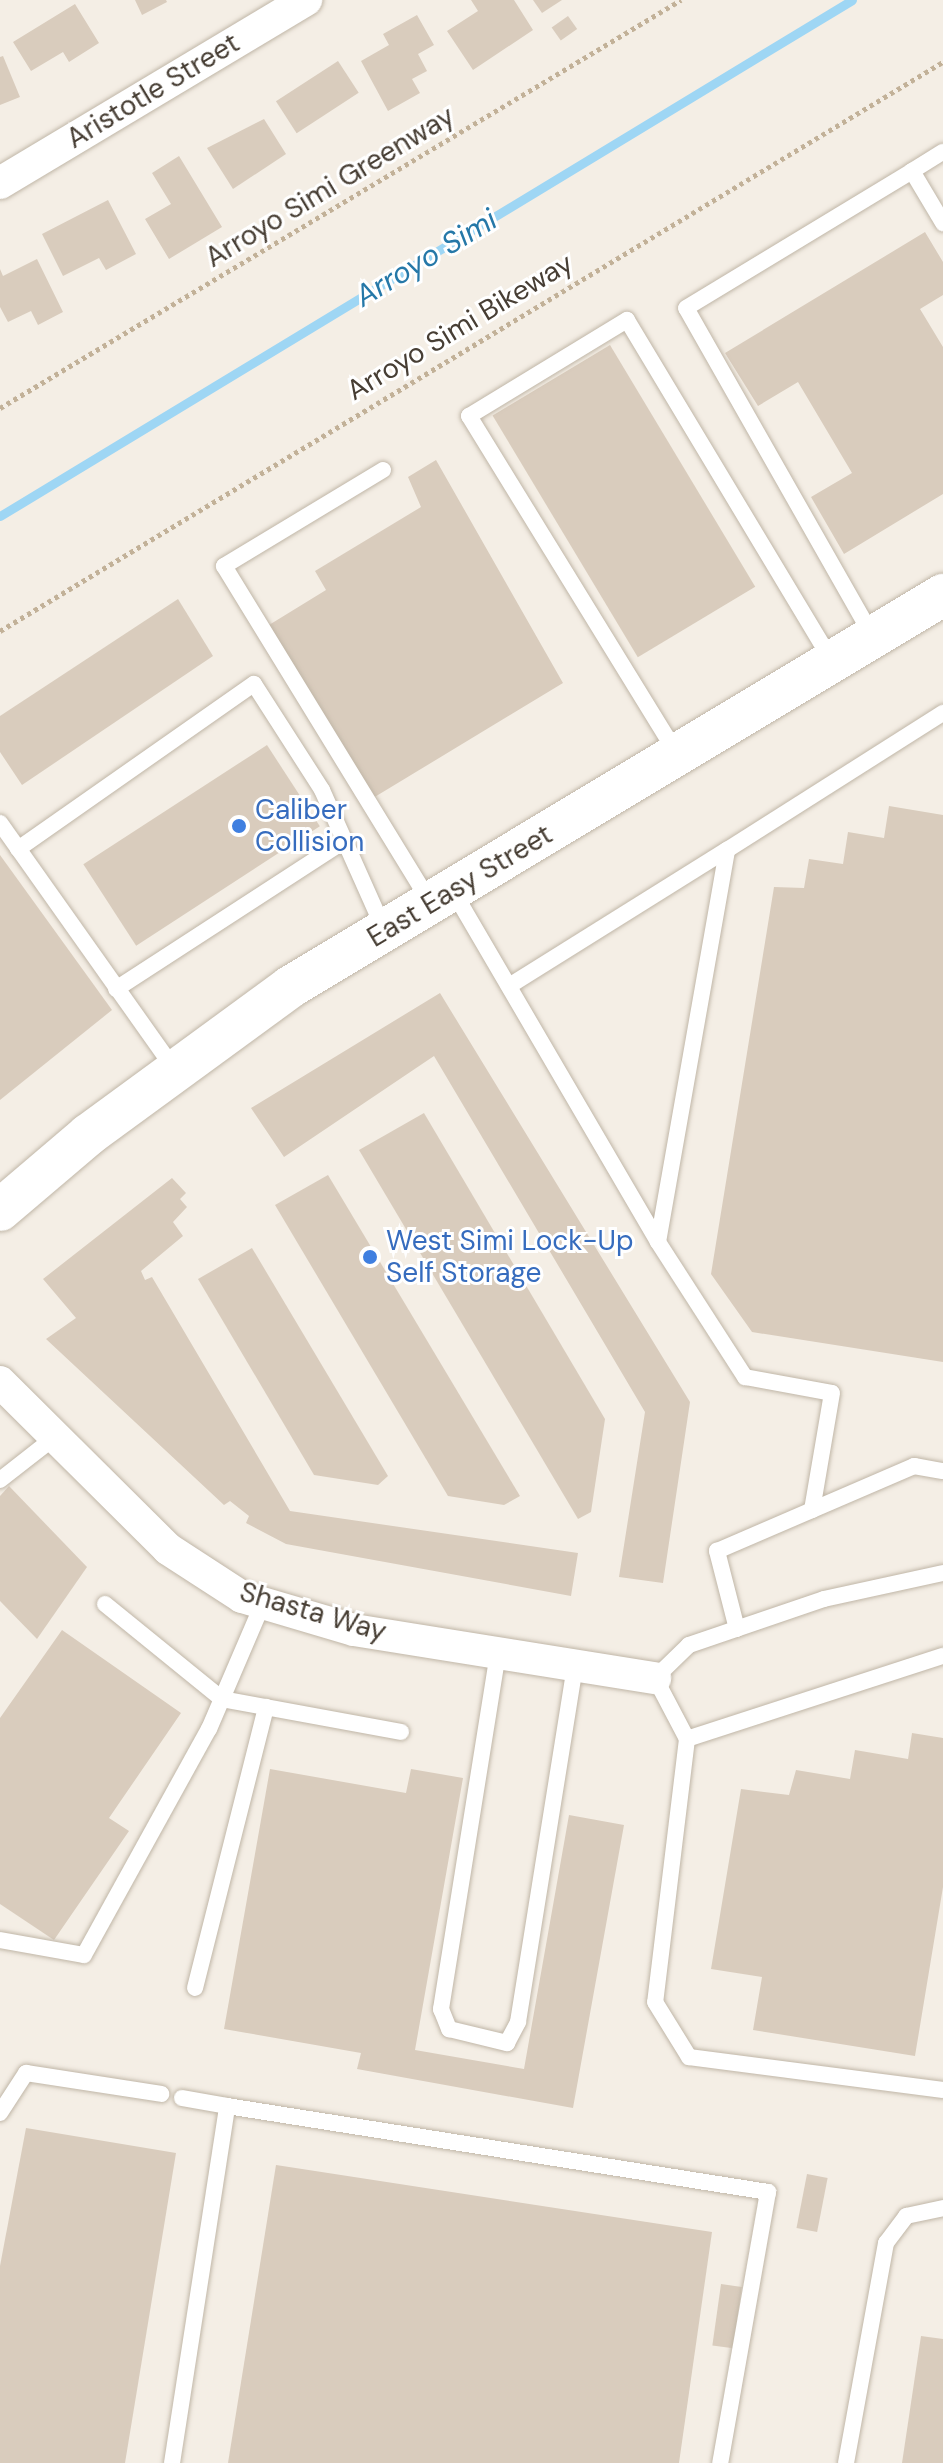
<!DOCTYPE html>
<style>
body{margin:0}
#map{position:relative;width:943px;height:2463px;overflow:hidden;background:#f4eee5;font-family:"DM Sans",sans-serif}
div>[style]{position:absolute}
.stream>*{height:9px;margin:-4.5px;padding:0 4.5px;transform-origin:4.5px;border-radius:4.5px;background:#9ed6f4}
.building>*{inset:0;background:#d9ccbd;transform-origin:0 0}
.path>*{height:5px;margin-top:-2.5px;transform-origin:0;background:repeating-linear-gradient(90deg,#c2b198 0 4px,transparent 0 8px)}
.roads{filter:drop-shadow(0 0 2px #c0b6a7) drop-shadow(0 0 2px #c0b6a7)}
.service>*{height:16px;margin:-8px;padding:0 8px;transform-origin:8px;border-radius:8px;background:#fff}
.minor>*{height:32px;margin:-16px;padding:0 16px;transform-origin:16px;border-radius:16px;background:#fff}
.tertiary>*{height:42px;margin:-21px;padding:0 21px;transform-origin:21px;border-radius:21px;background:#fff}
.dots>*{width:22px;height:22px;translate:-50% -50%;box-sizing:border-box;border:4px solid #fff;border-radius:50%}
span{translate:-50% -50%;white-space:nowrap;text-align:center;line-height:1.15;-webkit-text-stroke:6px #fff;paint-order:stroke}
.street-label{font-size:28px;color:#473e34}
.shop-label{font-size:28px;color:#366cbe}
.left{translate:0 -50%;text-align:left}
.water-label{font-size:30px;color:#2578a8;font-style:italic}
</style>
<div id="map">
<div class="stream">
<div style="left:0;top:516px;width:996px;rotate:-31.2deg"></div>
</div>
<div class="building">
<div style="clip-path:polygon(135px 0,166px 0,167px 2px,142px 15px)"></div>
<div style="clip-path:polygon(471px 0,514px 0,533px 30px,473px 70px,447px 31px,478px 11px)"></div>
<div style="clip-path:polygon(533px 0,562px 0,542px 13px)"></div>
<div style="clip-path:polygon(75px 4px,99px 43px,69px 62px,63px 52px,31px 71px,13px 42px)"></div>
<div style="clip-path:polygon(417px 15px,434px 45px,418px 54px,427px 71px,412px 79px,420px 93px,388px 111px,361px 61px,389px 45px,383px 34px)"></div>
<div style="left:568px;top:16px;width:16px;height:20px;rotate:55deg"></div>
<div style="clip-path:polygon(3px 56px,20px 97px,0 105px,0 57px)"></div>
<div style="left:338px;top:61px;width:38px;height:74px;rotate:57deg"></div>
<div style="clip-path:polygon(264px 119px,286px 154px,233px 189px,207px 148px)"></div>
<div style="clip-path:polygon(179px 156px,222px 227px,169px 259px,145px 219px,171px 204px,152px 173px)"></div>
<div style="clip-path:polygon(108px 200px,136px 254px,106px 270px,99px 258px,63px 276px,42px 234px)"></div>
<div style="clip-path:polygon(925px 232px,943px 262px,943px 295px,920px 309px,943px 347px,943px 494px,844px 554px,811px 497px,852px 473px,798px 382px,758px 406px,725px 353px)"></div>
<div style="clip-path:polygon(37px 259px,63px 312px,38px 325px,31px 311px,8px 322px,0 307px,0 269px,3px 276px)"></div>
<div style="left:610px;top:345px;width:282px;height:137px;rotate:59deg"></div>
<div style="clip-path:polygon(436px 460px,563px 683px,373px 798px,269px 625px,326px 590px,315px 571px,421px 507px,408px 477px)"></div>
<div style="clip-path:polygon(178px 599px,213px 656px,22px 785px,0 752px,0 716px)"></div>
<div style="left:267px;top:745px;width:97px;height:219px;rotate:57deg"></div>
<div style="clip-path:polygon(889px 806px,943px 815px,943px 1362px,752px 1332px,711px 1274px,774px 887px,804px 888px,809px 859px,843px 864px,848px 832px,884px 838px)"></div>
<div style="clip-path:polygon(0 855px,112px 1010px,0 1100px)"></div>
<div style="clip-path:polygon(440px 993px,690px 1402px,663px 1583px,619px 1577px,645px 1412px,434px 1056px,284px 1157px,251px 1108px)"></div>
<div style="clip-path:polygon(424px 1113px,605px 1419px,591px 1512px,578px 1519px,359px 1150px)"></div>
<div style="clip-path:polygon(328px 1175px,520px 1496px,504px 1505px,448px 1496px,275px 1205px)"></div>
<div style="clip-path:polygon(172px 1178px,186px 1193px,180px 1199px,187px 1207px,173px 1222px,183px 1236px,141px 1271px,145px 1280px,152px 1277px,290px 1511px,578px 1553px,571px 1596px,286px 1544px,246px 1523px,249px 1516px,230px 1501px,224px 1505px,46px 1339px,76px 1318px,43px 1279px)"></div>
<div style="clip-path:polygon(252px 1248px,388px 1476px,378px 1485px,314px 1475px,198px 1279px)"></div>
<div style="clip-path:polygon(9px 1486px,87px 1567px,37px 1639px,0 1601px,0 1496px)"></div>
<div style="clip-path:polygon(62px 1630px,181px 1713px,109px 1818px,129px 1831px,54px 1940px,0 1904px,0 1718px)"></div>
<div style="clip-path:polygon(912px 1733px,943px 1738px,943px 1887px,915px 2056px,753px 2030px,762px 1977px,711px 1969px,741px 1789px,789px 1795px,796px 1770px,850px 1779px,855px 1750px,908px 1759px)"></div>
<div style="clip-path:polygon(270px 1769px,406px 1793px,411px 1769px,463px 1778px,415px 2050px,524px 2069px,569px 1815px,624px 1825px,573px 2108px,357px 2069px,361px 2053px,224px 2029px)"></div>
<div style="clip-path:polygon(26px 2128px,176px 2153px,125px 2463px,0 2463px,0 2266px)"></div>
<div style="clip-path:polygon(276px 2165px,712px 2232px,679px 2463px,228px 2463px)"></div>
<div style="left:807px;top:2174px;width:21px;height:55px;rotate:11deg"></div>
<div style="left:721px;top:2284px;width:21px;height:62px;rotate:8deg"></div>
<div style="clip-path:polygon(921px 2336px,943px 2339px,943px 2463px,902px 2463px)"></div>
</div>
<div class="path">
<div style="left:0;top:408px;width:794px;rotate:-30.93deg"></div>
<div style="left:0;top:631px;width:1101px;rotate:-31.11deg"></div>
</div>
<div class="roads">
<div class="service">
<div style="left:912px;top:171px;width:36px;rotate:-32deg"></div>
<div style="left:383px;top:470px;width:186px;rotate:148.9deg"></div>
<div style="left:224px;top:566px;width:394px;rotate:58.5deg"></div>
<div style="left:873px;top:637px;width:378px;rotate:-119.6deg"></div>
<div style="left:686px;top:308px;width:264px;rotate:-31.2deg"></div>
<div style="left:912px;top:171px;width:61px;rotate:59.2deg"></div>
<div style="left:677px;top:754px;width:397px;rotate:-121.6deg"></div>
<div style="left:469px;top:416px;width:185px;rotate:-31.3deg"></div>
<div style="left:627px;top:320px;width:398px;rotate:59deg"></div>
<div style="left:0;top:823px;width:301px;rotate:54.7deg"></div>
<div style="left:18px;top:849px;width:288px;rotate:-35deg"></div>
<div style="left:254px;top:684px;width:126px;rotate:57.3deg"></div>
<div style="left:322px;top:790px;width:152px;rotate:66deg"></div>
<div style="left:453px;top:891px;width:406px;rotate:59.7deg"></div>
<div style="left:658px;top:1242px;width:398px;rotate:-80deg"></div>
<div style="left:727px;top:850px;width:256px;rotate:-32.4deg"></div>
<div style="left:509px;top:986px;width:257px;rotate:-32deg"></div>
<div style="left:116px;top:989px;width:270px;rotate:-33deg"></div>
<div style="left:658px;top:1242px;width:161px;rotate:57.2deg"></div>
<div style="left:745px;top:1377px;width:88px;rotate:10.4deg"></div>
<div style="left:832px;top:1393px;width:119px;rotate:99.7deg"></div>
<div style="left:0;top:1480px;width:70px;rotate:-38deg"></div>
<div style="left:943px;top:1573px;width:122px;rotate:167.7deg"></div>
<div style="left:824px;top:1599px;width:143px;rotate:161.2deg"></div>
<div style="left:689px;top:1645px;width:47px;rotate:135.9deg"></div>
<div style="left:655px;top:1678px;width:69px;rotate:62.3deg"></div>
<div style="left:687px;top:1739px;width:265px;rotate:96.9deg"></div>
<div style="left:655px;top:2002px;width:65px;rotate:58.3deg"></div>
<div style="left:689px;top:2057px;width:256px;rotate:7.4deg"></div>
<div style="left:105px;top:1604px;width:151px;rotate:39.1deg"></div>
<div style="left:222px;top:1699px;width:182px;rotate:10.4deg"></div>
<div style="left:737px;top:1629px;width:81px;rotate:-104.4deg"></div>
<div style="left:717px;top:1551px;width:215px;rotate:-23.3deg"></div>
<div style="left:914px;top:1466px;width:29px;rotate:10deg"></div>
<div style="left:498px;top:1653px;width:361px;rotate:99.1deg"></div>
<div style="left:441px;top:2009px;width:22px;rotate:68deg"></div>
<div style="left:449px;top:2029px;width:60px;rotate:13.6deg"></div>
<div style="left:507px;top:2043px;width:24px;rotate:-62deg"></div>
<div style="left:518px;top:2022px;width:362px;rotate:-80.9deg"></div>
<div style="left:687px;top:1739px;width:269px;rotate:-18deg"></div>
<div style="left:0;top:1940px;width:85px;rotate:10.1deg"></div>
<div style="left:84px;top:1955px;width:258px;rotate:-61.1deg"></div>
<div style="left:209px;top:1729px;width:137px;rotate:-66.8deg"></div>
<div style="left:195px;top:1988px;width:290px;rotate:-75.8deg"></div>
<div style="left:182px;top:2098px;width:46px;rotate:10.1deg"></div>
<div style="left:0;top:2113px;width:48px;rotate:-57deg"></div>
<div style="left:26px;top:2073px;width:137px;rotate:8.8deg"></div>
<div style="left:172px;top:2463px;width:361px;rotate:-81.2deg"></div>
<div style="left:227px;top:2106px;width:548px;rotate:9.03deg"></div>
<div style="left:768px;top:2192px;width:275px;rotate:100deg"></div>
<div style="left:846px;top:2463px;width:224px;rotate:-79.7deg"></div>
<div style="left:886px;top:2243px;width:34px;rotate:-53deg"></div>
<div style="left:906px;top:2216px;width:38px;rotate:-12deg"></div>
</div>
<div class="minor">
<div style="left:0;top:183px;width:357px;rotate:-30.9deg"></div>
<div style="left:0;top:1382px;width:237px;rotate:44.8deg"></div>
<div style="left:168px;top:1549px;width:88px;rotate:33deg"></div>
<div style="left:242px;top:1597px;width:117px;rotate:16.4deg"></div>
<div style="left:354px;top:1630px;width:305px;rotate:9.1deg"></div>
</div>
<div class="tertiary">
<div style="left:0;top:1210px;width:116px;rotate:-40.4deg"></div>
<div style="left:88px;top:1135px;width:250px;rotate:-36.2deg"></div>
<div style="left:290px;top:987px;width:762px;rotate:-30.98deg"></div>
</div>
</div>
<div class="dots">
<div style="left:239px;top:826px;background:#3f7fe0"></div>
<div style="left:370px;top:1257px;background:#3f7fe0"></div>
</div>
<div class="street-label">
<span style="left:153px;top:91px;rotate:-31deg">Aristotle Street</span>
<span style="left:330px;top:187px;rotate:-31deg">Arroyo Simi Greenway</span>
<span style="left:460px;top:327px;rotate:-31deg">Arroyo Simi Bikeway</span>
<span style="left:460px;top:886px;rotate:-31deg">East Easy Street</span>
<span style="left:313px;top:1612px;rotate:16deg">Shasta Way</span>
</div>
<div class="shop-label">
<span class="left" style="left:255px;top:826px">Caliber<br>Collision</span>
<span class="left" style="left:386px;top:1257px">West Simi Lock-Up<br>Self Storage</span>
</div>
<div class="water-label">
<span style="left:426px;top:258px;rotate:-31deg">Arroyo Simi</span>
</div>
</div>
